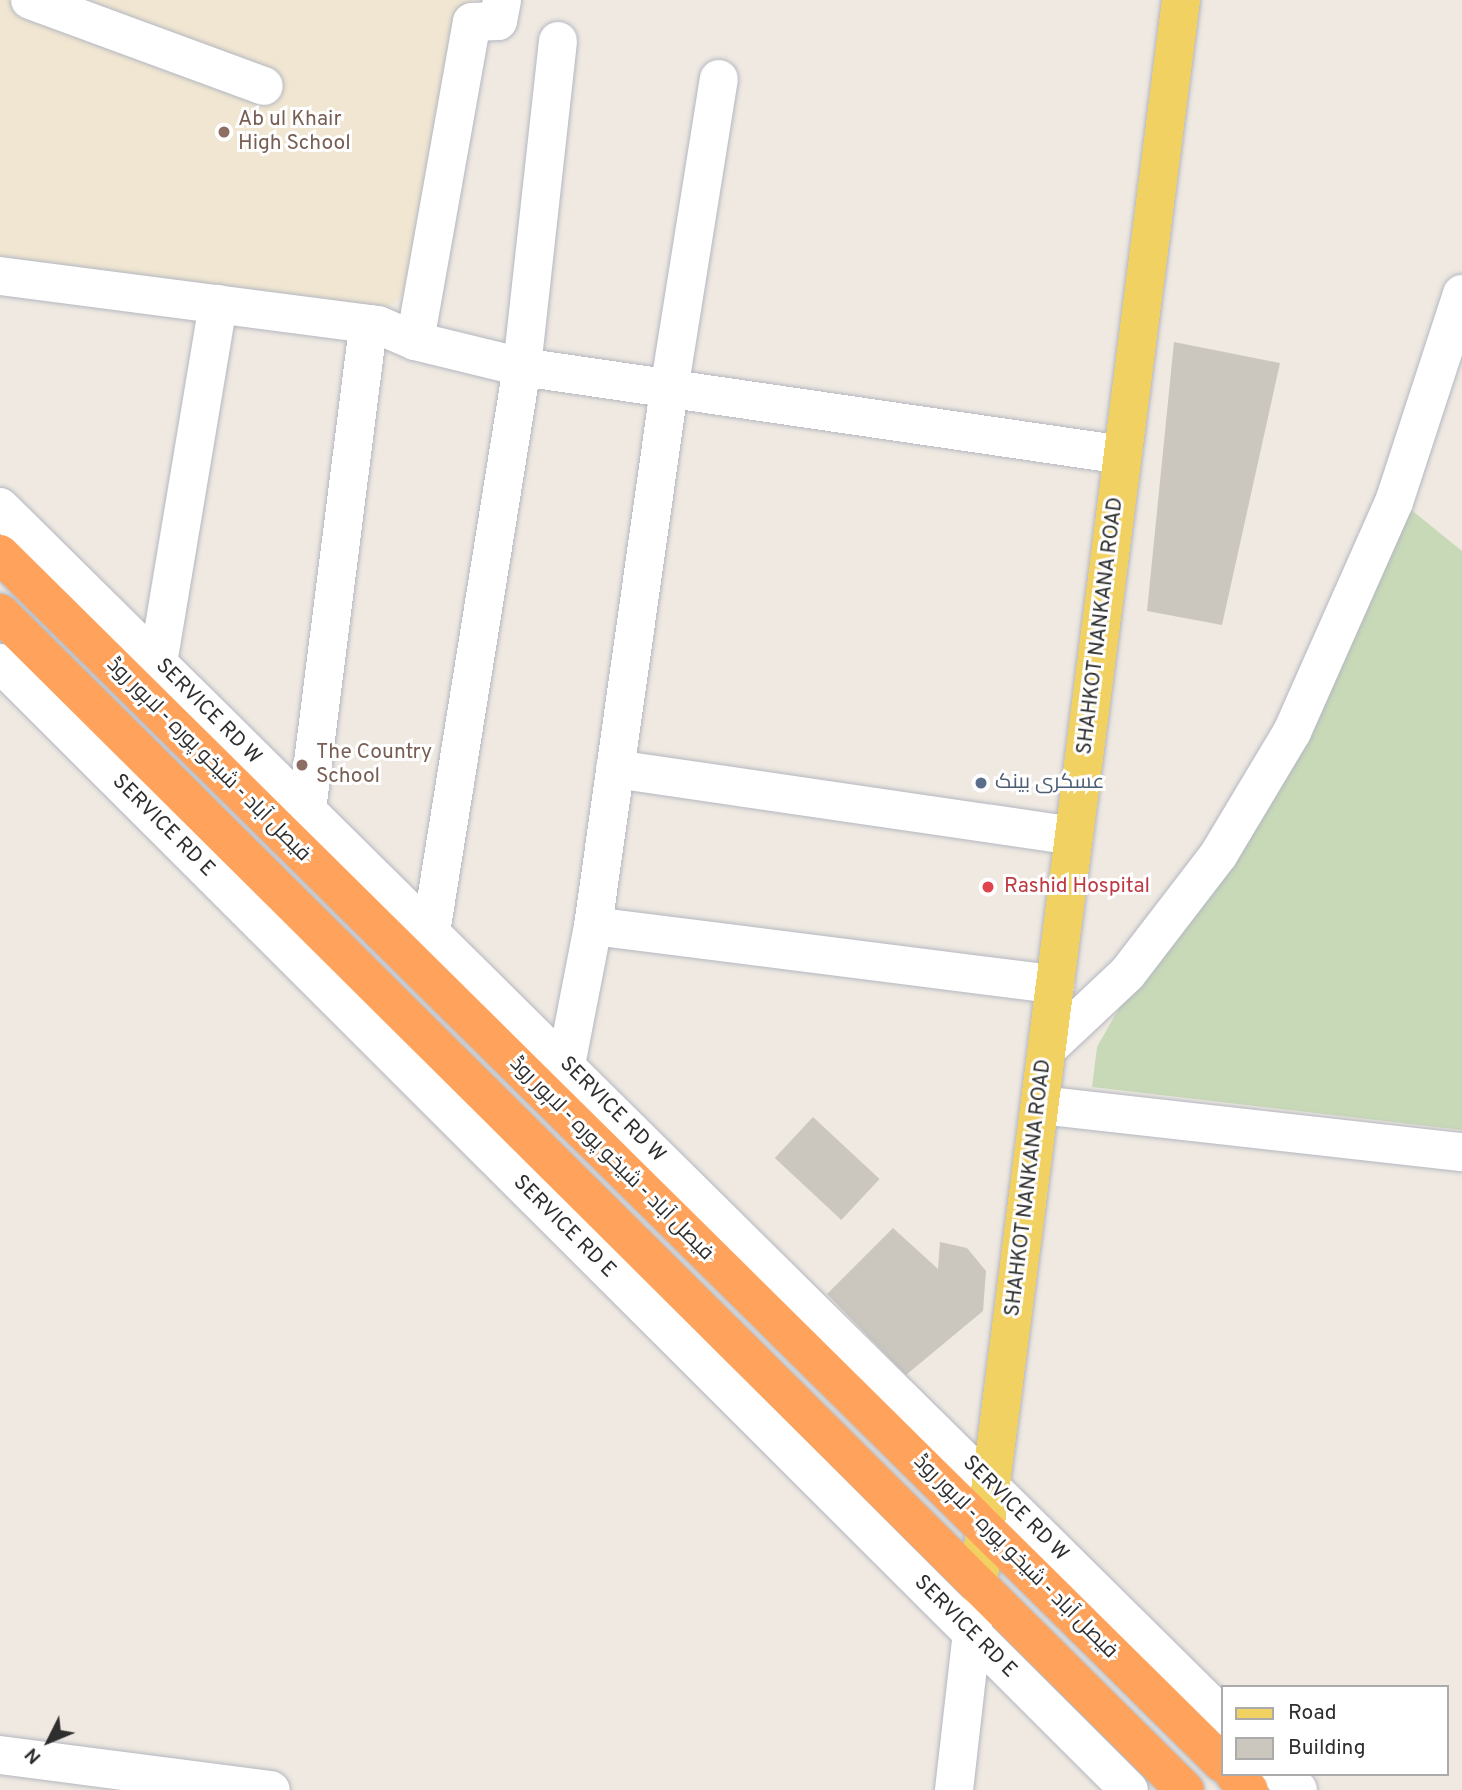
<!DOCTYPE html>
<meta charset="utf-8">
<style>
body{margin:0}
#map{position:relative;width:1462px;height:1790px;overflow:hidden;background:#efe9e1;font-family:Overpass,Cairo,sans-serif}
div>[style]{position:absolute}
.education>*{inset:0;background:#f0e6d1}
.cemetery>*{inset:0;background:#c8d9b8}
.building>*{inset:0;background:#cbc7bf;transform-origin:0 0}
.roads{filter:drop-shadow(0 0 2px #b4b7c1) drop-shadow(0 0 2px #b4b7c1)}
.minor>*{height:38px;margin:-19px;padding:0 19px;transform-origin:19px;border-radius:19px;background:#fff}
.major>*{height:38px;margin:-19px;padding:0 19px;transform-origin:19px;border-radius:19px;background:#f2d163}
.highway>*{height:38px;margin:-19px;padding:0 19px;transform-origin:19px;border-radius:19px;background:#ffa35c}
.dots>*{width:19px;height:19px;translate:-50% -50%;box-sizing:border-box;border:4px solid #fff;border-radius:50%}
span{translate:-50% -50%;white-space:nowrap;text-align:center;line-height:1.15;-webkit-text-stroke:6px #fff;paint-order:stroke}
.education-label{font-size:21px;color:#785e54}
.left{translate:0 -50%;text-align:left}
.street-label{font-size:21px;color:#2e2e2e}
.service-label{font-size:21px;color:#4e5e75}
.health-label{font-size:21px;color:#be3a42}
.legend{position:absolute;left:1221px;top:1685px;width:228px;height:91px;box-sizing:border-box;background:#fff;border:2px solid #ababab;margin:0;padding:9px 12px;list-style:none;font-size:21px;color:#2e2e2e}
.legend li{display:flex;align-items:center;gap:14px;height:35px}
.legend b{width:35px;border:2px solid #ababab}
.north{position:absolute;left:14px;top:1706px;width:70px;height:70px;-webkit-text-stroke:5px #fff;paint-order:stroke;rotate:227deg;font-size:19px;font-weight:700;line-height:28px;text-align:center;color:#2e2e2e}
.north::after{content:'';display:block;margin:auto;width:24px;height:32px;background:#2e2e2e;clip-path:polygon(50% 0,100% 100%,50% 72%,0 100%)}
</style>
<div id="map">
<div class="education">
<div style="clip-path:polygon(0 0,471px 0,420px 282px,386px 309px,0 264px)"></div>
</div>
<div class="cemetery">
<div style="clip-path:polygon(1404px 504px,1462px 551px,1462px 1130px,1092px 1087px,1097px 1047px)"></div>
</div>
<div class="building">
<div style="clip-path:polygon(1174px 342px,1280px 363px,1222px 625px,1147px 611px)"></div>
<div style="left:813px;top:1117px;width:91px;height:56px;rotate:43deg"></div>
<div style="clip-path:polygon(893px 1228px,938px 1269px,940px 1242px,967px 1248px,986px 1271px,983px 1311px,906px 1375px,827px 1294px)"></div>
</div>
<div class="roads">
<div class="minor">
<div style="left:30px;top:0;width:249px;rotate:20.2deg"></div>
<div style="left:0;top:276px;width:381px;rotate:7.4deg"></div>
<div style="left:378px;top:325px;width:40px;rotate:23.4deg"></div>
<div style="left:415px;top:341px;width:110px;rotate:13.7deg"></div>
<div style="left:522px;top:367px;width:607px;rotate:8.33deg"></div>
<div style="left:415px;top:341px;width:324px;rotate:-79.9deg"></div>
<div style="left:472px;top:22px;width:26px;rotate:-2deg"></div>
<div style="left:498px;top:21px;width:21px;rotate:-79deg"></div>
<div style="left:0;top:507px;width:1719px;rotate:44.69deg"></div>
<div style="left:0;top:663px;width:1595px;rotate:44.95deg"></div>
<div style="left:158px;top:663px;width:364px;rotate:-80.5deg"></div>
<div style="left:615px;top:769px;width:464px;rotate:8.3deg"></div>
<div style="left:307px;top:810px;width:490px;rotate:-82.8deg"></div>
<div style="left:593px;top:926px;width:466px;rotate:7.2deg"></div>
<div style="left:431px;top:932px;width:572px;rotate:-80.85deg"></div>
<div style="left:522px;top:367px;width:328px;rotate:-83.7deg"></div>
<div style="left:1047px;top:1049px;width:110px;rotate:-43.2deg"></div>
<div style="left:1127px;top:974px;width:151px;rotate:-52.5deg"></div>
<div style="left:1219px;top:854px;width:142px;rotate:-59.1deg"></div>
<div style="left:1292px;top:732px;width:252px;rotate:-66.1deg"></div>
<div style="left:1394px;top:502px;width:219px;rotate:-71.9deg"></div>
<div style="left:566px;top:1065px;width:142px;rotate:-79deg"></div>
<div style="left:593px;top:926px;width:541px;rotate:-81.93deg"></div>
<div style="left:669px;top:390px;width:315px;rotate:-80.9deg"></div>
<div style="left:1040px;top:1105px;width:425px;rotate:6.4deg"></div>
<div style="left:0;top:1755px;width:273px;rotate:7.4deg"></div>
<div style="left:1281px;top:1774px;width:23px;rotate:43deg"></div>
<div style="left:954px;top:1790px;width:176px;rotate:-83.5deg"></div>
</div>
<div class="major">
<div style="left:978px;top:1585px;width:1598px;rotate:-82.7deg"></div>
</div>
<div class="highway">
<div style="left:0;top:554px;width:1719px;rotate:44.69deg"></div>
<div style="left:0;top:613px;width:1670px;rotate:44.81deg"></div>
<div style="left:1234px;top:1774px;width:22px;rotate:47deg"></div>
</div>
</div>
<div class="dots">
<div style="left:224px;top:132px;background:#8d6e63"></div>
<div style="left:302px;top:765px;background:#8d6e63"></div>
<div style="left:981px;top:783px;background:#5c6f8a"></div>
<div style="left:988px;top:887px;background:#e0444e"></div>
</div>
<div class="education-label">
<span class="left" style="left:238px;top:132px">Ab ul Khair<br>High School</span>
<span class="left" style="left:316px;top:765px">The Country<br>School</span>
</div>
<div class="street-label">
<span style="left:1101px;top:626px;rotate:-83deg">SHAHKOT NANKANA ROAD</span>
<span style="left:208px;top:712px;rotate:45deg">SERVICE RD W</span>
<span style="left:208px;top:760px;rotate:45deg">فیصل آباد - شیخو پورہ - لاہور روڈ</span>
<span style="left:163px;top:826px;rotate:45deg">SERVICE RD E</span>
<span style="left:612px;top:1110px;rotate:45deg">SERVICE RD W</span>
<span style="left:611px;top:1159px;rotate:45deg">فیصل آباد - شیخو پورہ - لاہور روڈ</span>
<span style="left:1029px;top:1188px;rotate:-83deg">SHAHKOT NANKANA ROAD</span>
<span style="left:564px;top:1227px;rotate:45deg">SERVICE RD E</span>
<span style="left:1015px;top:1509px;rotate:45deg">SERVICE RD W</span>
<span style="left:1015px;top:1557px;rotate:45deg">فیصل آباد - شیخو پورہ - لاہور روڈ</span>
<span style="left:965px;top:1627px;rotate:45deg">SERVICE RD E</span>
</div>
<div class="service-label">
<span class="left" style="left:995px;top:783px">عسکری بینک</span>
</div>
<div class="health-label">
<span class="left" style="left:1004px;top:887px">Rashid Hospital</span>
</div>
<ul class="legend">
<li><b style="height:9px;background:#f2d163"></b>Road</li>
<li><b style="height:19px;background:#cbc7bf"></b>Building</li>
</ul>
<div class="north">N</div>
</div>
